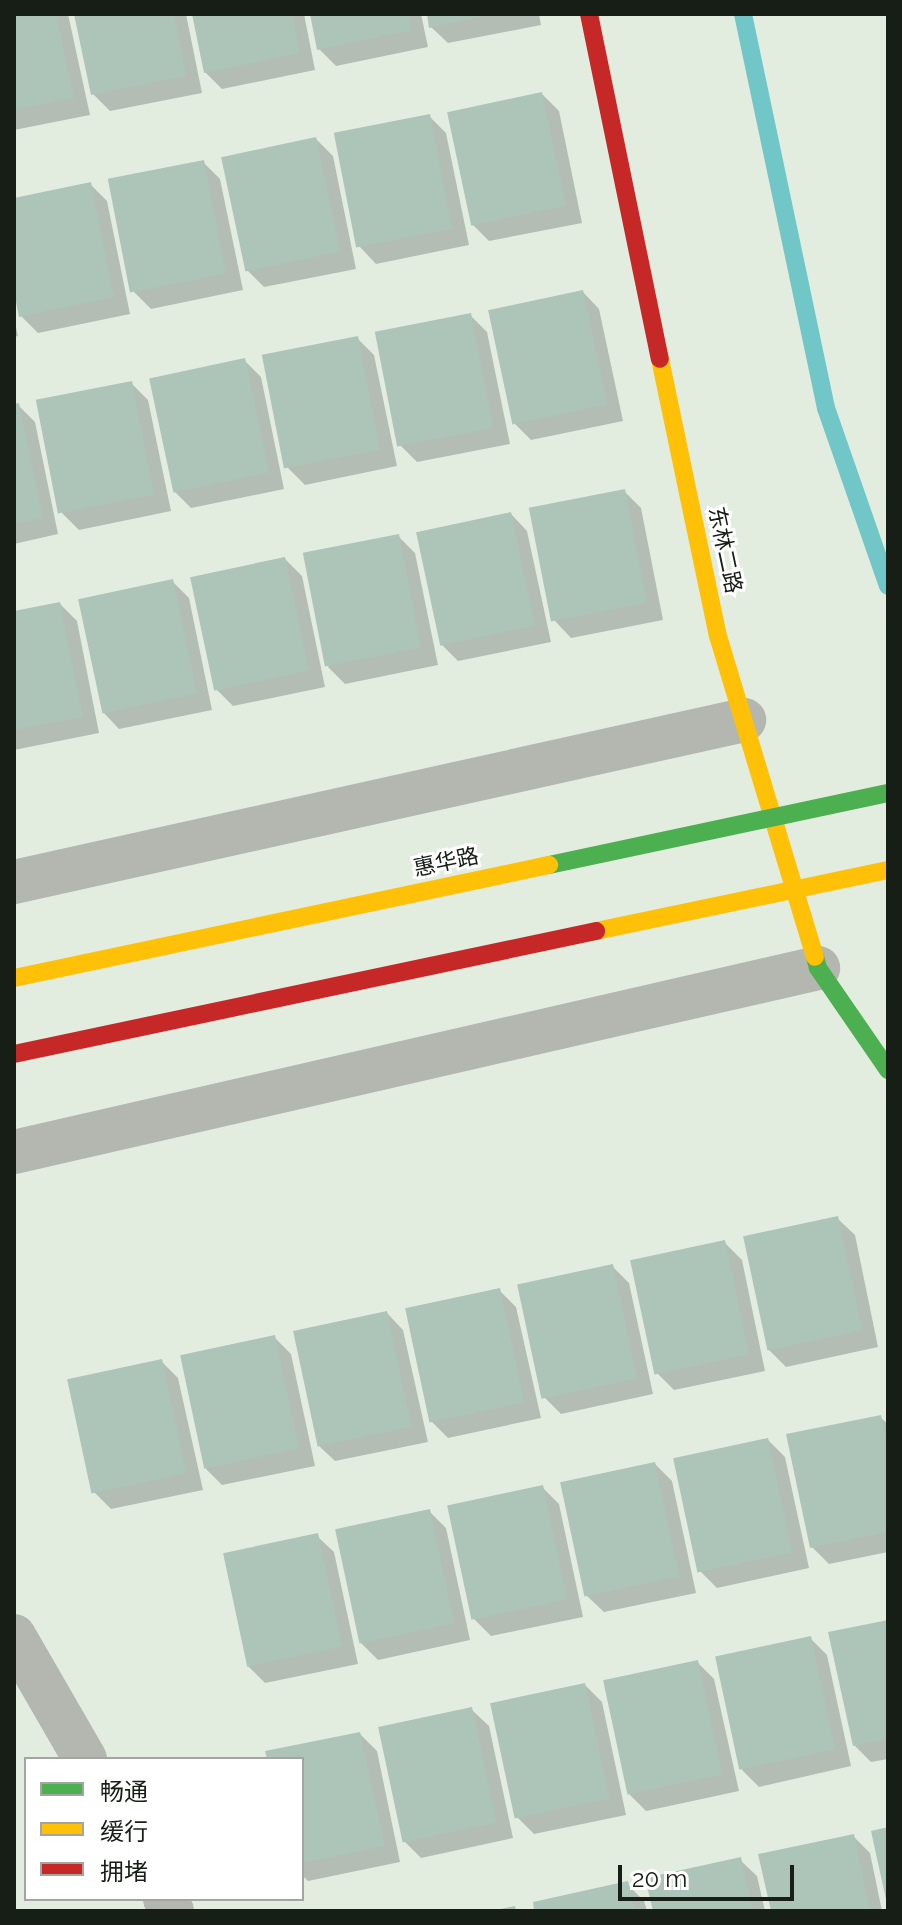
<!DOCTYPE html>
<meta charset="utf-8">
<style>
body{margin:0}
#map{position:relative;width:902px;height:1925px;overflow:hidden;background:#e2ede0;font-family:Raleway,"Noto Sans SC",sans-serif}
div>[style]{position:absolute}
.shadow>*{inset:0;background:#0003}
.stream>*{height:18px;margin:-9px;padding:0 9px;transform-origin:9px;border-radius:9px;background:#71c6c8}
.building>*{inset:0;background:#adc4b9;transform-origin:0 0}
.street>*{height:44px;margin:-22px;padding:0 22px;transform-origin:22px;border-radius:22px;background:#b4b7b0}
.fast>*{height:18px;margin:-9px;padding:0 9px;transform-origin:9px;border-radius:9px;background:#4caf50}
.slow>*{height:18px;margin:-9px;padding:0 9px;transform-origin:9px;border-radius:9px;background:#ffc107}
.jam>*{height:18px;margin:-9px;padding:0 9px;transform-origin:9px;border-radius:9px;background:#c62828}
.fast-bridge>*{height:18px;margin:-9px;padding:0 9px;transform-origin:9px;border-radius:9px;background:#4caf50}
.slow-bridge>*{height:18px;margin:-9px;padding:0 9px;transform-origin:9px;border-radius:9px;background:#ffc107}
.jam-bridge>*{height:18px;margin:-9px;padding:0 9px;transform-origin:9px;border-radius:9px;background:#c62828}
span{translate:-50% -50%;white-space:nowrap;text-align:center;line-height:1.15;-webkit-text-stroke:6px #fff;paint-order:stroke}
.street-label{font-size:22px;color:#161e15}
.frame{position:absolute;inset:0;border:16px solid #161e15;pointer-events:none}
.legend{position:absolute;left:24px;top:1757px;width:280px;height:144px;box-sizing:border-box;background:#fff;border:2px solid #a2a5a1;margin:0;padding:10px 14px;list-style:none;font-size:24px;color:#161e15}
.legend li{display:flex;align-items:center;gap:16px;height:40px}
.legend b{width:40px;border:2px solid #a2a5a1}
.scale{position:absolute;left:618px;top:1865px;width:176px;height:36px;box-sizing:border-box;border:4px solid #161e15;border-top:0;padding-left:10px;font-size:24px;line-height:28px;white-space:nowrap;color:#161e15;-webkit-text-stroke:6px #fff;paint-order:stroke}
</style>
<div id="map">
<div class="shadow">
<div style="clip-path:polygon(14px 14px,68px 14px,90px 115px,14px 130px)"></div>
<div style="clip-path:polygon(76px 14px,186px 14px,202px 93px,110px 111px,93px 94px)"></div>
<div style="clip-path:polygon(194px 14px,304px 14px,315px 70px,222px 89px,205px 72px)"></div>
<div style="clip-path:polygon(312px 14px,421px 14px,428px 47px,336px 66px,319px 49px)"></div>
<div style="clip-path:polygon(429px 14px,539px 14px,541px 25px,448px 43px,431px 27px)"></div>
<div style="clip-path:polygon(542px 94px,559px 111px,582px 223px,489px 241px,472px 224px)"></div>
<div style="clip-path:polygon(429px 116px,446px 133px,469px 245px,376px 264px,360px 247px)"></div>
<div style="clip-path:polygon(316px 139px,333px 156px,356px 269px,264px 287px,247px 270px)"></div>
<div style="clip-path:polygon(203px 162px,220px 179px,243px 290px,151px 309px,134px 292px)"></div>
<div style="clip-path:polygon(90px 184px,107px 201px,130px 314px,38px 333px,21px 316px,14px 282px,14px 200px)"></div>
<div style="clip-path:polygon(583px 292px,599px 309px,623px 421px,531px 440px,514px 423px)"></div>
<div style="clip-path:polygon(470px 315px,487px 332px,510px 444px,417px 462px,400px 445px)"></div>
<div style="clip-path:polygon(14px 318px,18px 336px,14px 337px)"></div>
<div style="clip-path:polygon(357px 338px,374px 355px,397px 466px,305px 485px,288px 468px)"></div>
<div style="clip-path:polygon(244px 360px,261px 377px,284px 489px,191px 508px,174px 491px)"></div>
<div style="clip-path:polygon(131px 383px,148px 400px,171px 511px,79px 530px,62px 513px)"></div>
<div style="clip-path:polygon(18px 405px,35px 422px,58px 534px,14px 544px,14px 406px)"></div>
<div style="clip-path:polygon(624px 491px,641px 508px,663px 620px,571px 638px,555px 621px)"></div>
<div style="clip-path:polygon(511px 514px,527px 531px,551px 642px,458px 661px,441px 644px)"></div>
<div style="clip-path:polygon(398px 536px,415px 553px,438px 665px,345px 684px,328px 667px)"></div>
<div style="clip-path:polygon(285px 559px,302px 576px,325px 687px,233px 706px,216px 689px)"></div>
<div style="clip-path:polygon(172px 581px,189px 598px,212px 710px,119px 729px,103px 712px)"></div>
<div style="clip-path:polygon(60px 604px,77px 621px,99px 733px,14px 750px,14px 613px)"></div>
<div style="clip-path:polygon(838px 1219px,855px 1235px,878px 1347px,786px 1367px,769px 1350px)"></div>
<div style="clip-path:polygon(725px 1243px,742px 1260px,765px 1371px,674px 1390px,657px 1373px)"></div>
<div style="clip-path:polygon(612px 1266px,629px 1283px,653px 1394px,561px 1414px,544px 1397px)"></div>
<div style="clip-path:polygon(499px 1290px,516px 1307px,541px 1418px,448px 1438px,431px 1421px)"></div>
<div style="clip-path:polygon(387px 1313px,403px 1330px,428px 1442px,335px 1461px,318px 1445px)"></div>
<div style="clip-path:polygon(274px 1337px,291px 1354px,315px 1466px,222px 1485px,206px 1469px)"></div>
<div style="clip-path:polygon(161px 1361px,178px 1378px,203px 1490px,111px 1509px,94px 1492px)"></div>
<div style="clip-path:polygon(880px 1417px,888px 1424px,888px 1552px,829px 1564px,812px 1547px)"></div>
<div style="clip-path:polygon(768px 1440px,785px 1457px,809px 1568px,717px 1588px,700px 1571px)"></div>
<div style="clip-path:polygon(655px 1464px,672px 1481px,696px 1593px,604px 1612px,587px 1596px)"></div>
<div style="clip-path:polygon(542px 1487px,559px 1504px,583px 1617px,491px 1636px,474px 1619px)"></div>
<div style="clip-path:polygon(429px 1511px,446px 1528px,470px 1640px,378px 1660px,361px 1643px)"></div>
<div style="clip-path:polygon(317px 1536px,334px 1552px,358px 1664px,265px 1683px,248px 1666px)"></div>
<div style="clip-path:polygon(888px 1622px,888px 1759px,871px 1762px,854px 1745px)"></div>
<div style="clip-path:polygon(810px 1638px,827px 1655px,851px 1766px,759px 1787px,742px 1770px)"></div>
<div style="clip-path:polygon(697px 1662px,714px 1679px,739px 1791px,646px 1811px,629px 1794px)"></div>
<div style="clip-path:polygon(585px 1685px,602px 1702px,626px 1815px,534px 1834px,517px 1817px)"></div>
<div style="clip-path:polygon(472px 1710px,489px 1726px,513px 1838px,421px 1858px,404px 1841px)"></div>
<div style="clip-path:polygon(360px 1734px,377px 1751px,400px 1862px,308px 1881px,302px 1875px,302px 1759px,269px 1759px)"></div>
<div style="clip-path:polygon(853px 1836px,870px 1853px,882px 1911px,773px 1911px)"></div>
<div style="clip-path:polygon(740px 1860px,757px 1876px,765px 1911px,655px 1911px)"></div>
<div style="clip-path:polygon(627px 1884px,644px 1901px,647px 1911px,537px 1911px)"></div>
</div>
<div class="stream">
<div style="left:743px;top:14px;width:403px;rotate:78.1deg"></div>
<div style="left:826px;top:408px;width:188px;rotate:70.8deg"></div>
</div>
<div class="building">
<div style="clip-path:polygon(14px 14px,56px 14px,74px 98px,14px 110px)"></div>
<div style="clip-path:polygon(74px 14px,174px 14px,186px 76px,91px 95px)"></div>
<div style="clip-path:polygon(192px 14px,292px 14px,300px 53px,204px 73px)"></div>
<div style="clip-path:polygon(310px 14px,409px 14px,412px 30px,317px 50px)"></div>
<div style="clip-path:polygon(427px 14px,490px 14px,490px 15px,429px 28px)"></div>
<div style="left:542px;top:92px;width:116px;height:97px;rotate:78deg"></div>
<div style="left:430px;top:114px;width:117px;height:98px;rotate:79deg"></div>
<div style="left:316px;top:137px;width:117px;height:97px;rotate:78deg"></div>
<div style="left:204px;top:160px;width:116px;height:98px;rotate:79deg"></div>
<div style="clip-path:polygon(91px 182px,114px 297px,19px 317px,14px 292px,14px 198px)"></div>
<div style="left:583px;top:290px;width:117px;height:97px;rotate:78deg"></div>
<div style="left:471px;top:313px;width:117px;height:98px;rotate:79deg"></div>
<div style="left:358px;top:336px;width:116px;height:98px;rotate:79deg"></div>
<div style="left:245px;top:358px;width:117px;height:98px;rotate:78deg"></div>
<div style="left:132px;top:381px;width:116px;height:98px;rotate:79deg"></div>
<div style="clip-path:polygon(19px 403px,43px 518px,14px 524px,14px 404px)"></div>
<div style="left:625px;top:489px;width:116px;height:98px;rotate:79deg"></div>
<div style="left:511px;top:512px;width:116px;height:97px;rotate:78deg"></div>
<div style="left:399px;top:534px;width:116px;height:98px;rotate:79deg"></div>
<div style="left:285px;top:557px;width:116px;height:97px;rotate:78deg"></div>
<div style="left:173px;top:579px;width:117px;height:97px;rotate:78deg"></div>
<div style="clip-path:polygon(60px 602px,83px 717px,14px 730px,14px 611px)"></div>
<div style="left:838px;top:1216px;width:117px;height:97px;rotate:78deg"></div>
<div style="left:725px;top:1240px;width:117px;height:97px;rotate:78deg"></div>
<div style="left:613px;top:1264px;width:117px;height:98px;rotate:78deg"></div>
<div style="left:500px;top:1288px;width:117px;height:97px;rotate:78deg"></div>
<div style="left:387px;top:1311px;width:118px;height:96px;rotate:78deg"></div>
<div style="left:275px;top:1335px;width:116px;height:97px;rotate:78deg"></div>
<div style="left:162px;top:1359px;width:117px;height:97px;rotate:78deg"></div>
<div style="clip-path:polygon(881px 1415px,888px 1447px,888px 1532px,810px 1548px,786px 1434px)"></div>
<div style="left:768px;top:1438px;width:117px;height:97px;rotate:78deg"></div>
<div style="left:655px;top:1462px;width:117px;height:97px;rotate:78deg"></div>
<div style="left:543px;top:1485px;width:117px;height:98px;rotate:78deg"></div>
<div style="left:430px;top:1509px;width:117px;height:97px;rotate:78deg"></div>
<div style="left:318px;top:1533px;width:116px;height:97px;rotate:78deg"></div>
<div style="clip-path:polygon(888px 1620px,888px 1739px,853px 1746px,828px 1632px)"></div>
<div style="left:811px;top:1636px;width:116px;height:98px;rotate:78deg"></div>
<div style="left:698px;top:1660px;width:117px;height:97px;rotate:78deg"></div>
<div style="left:585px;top:1683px;width:118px;height:97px;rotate:78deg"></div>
<div style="left:472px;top:1707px;width:118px;height:96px;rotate:78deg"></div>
<div style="clip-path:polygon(360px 1732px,385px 1846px,302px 1863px,302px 1759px,267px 1759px,265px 1751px)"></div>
<div style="clip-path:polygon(888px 1827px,888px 1904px,887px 1904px,871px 1831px)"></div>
<div style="clip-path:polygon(854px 1834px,870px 1911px,771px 1911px,758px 1854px)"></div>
<div style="clip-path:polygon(741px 1857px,753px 1911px,653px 1911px,645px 1878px)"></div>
<div style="clip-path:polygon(628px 1881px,635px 1911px,534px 1911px,533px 1902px)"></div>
<div style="clip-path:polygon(515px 1906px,516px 1911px,496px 1911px,496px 1910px)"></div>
</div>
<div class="street">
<div style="left:14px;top:882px;width:748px;rotate:-12.51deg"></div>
<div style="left:14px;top:1152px;width:825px;rotate:-12.89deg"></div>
<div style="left:14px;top:1636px;width:142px;rotate:60deg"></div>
<div style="left:165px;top:1899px;width:14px;rotate:60deg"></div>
</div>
<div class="fast">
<div style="left:815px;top:957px;width:11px;rotate:75deg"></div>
<div style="left:818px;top:968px;width:124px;rotate:55.5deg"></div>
</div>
<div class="slow">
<div style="left:660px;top:359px;width:283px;rotate:78.2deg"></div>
<div style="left:718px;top:636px;width:335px;rotate:73.2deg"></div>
</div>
<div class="jam">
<div style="left:589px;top:14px;width:352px;rotate:78.4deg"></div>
</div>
<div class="fast-bridge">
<div style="left:549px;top:865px;width:347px;rotate:-12deg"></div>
</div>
<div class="slow-bridge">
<div style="left:596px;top:931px;width:298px;rotate:-11.8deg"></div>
<div style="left:14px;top:978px;width:547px;rotate:-11.93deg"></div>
</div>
<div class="jam-bridge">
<div style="left:14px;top:1054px;width:595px;rotate:-11.93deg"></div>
</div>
<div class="street-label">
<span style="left:725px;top:550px;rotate:78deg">东林二路</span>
<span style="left:446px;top:862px;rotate:-12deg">惠华路</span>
</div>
<div class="frame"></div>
<ul class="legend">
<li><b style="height:10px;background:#4caf50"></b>畅通</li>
<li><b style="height:10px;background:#ffc107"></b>缓行</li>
<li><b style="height:10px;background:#c62828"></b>拥堵</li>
</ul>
<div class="scale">20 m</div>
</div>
